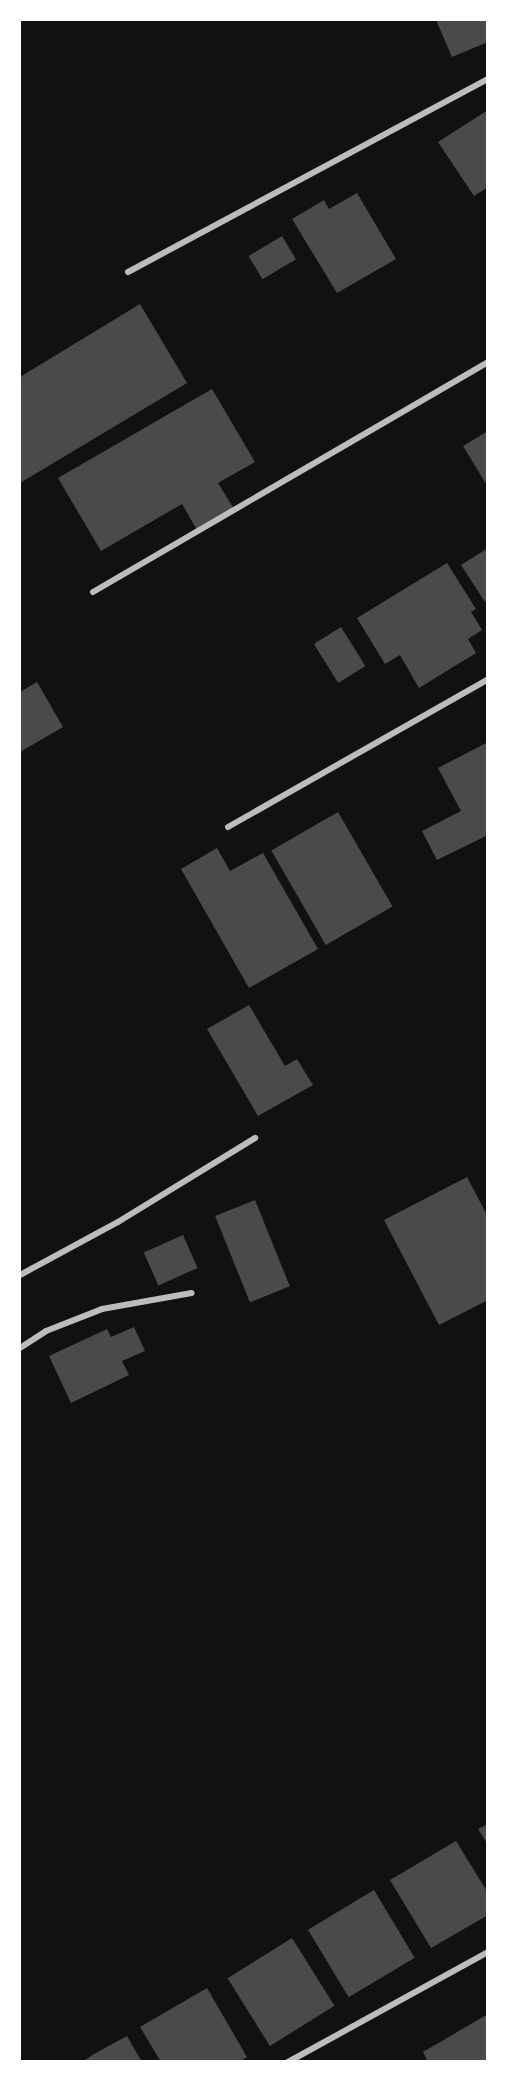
<!DOCTYPE html>
<style>
body{margin:0}
#map{position:relative;width:507px;height:2081px;overflow:hidden;background:#111;font-family:"Fira Sans Condensed",sans-serif}
div>[style]{position:absolute}
.building>*{inset:0;background:#4a4a4a;transform-origin:0 0}
.minor>*{height:6px;margin:-3px;padding:0 3px;transform-origin:3px;border-radius:3px;background:#bcbcbc}
span{translate:-50% -50%;white-space:nowrap;text-align:center;line-height:1.15;-webkit-text-stroke:4.5px #fff;paint-order:stroke}
.frame{position:absolute;inset:0;border:21px solid #fff;pointer-events:none}
</style>
<div id="map">
<div class="building">
<div style="clip-path:polygon(436px 20px,488px 20px,488px 42px,452px 57px)"></div>
<div style="clip-path:polygon(488px 110px,488px 187px,474px 196px,438px 142px)"></div>
<div style="clip-path:polygon(357px 193px,396px 259px,337px 293px,292px 219px,324px 200px,329px 209px)"></div>
<div style="left:282px;top:236px;width:27px;height:39px;rotate:59deg"></div>
<div style="clip-path:polygon(140px 304px,187px 383px,20px 483px,20px 377px)"></div>
<div style="clip-path:polygon(212px 389px,255px 462px,218px 483px,234px 509px,197px 530px,182px 504px,101px 551px,58px 478px)"></div>
<div style="clip-path:polygon(488px 431px,488px 487px,463px 446px)"></div>
<div style="clip-path:polygon(488px 548px,488px 600px,485px 602px,461px 565px)"></div>
<div style="clip-path:polygon(447px 563px,476px 609px,471px 612px,482px 630px,468px 639px,476px 653px,419px 688px,400px 655px,385px 664px,357px 618px)"></div>
<div style="left:341px;top:627px;width:46px;height:32px;rotate:58deg"></div>
<div style="clip-path:polygon(37px 682px,63px 727px,20px 752px,20px 692px)"></div>
<div style="clip-path:polygon(488px 742px,488px 835px,437px 860px,422px 831px,461px 811px,438px 768px)"></div>
<div style="left:338px;top:812px;width:109px;height:77px;rotate:60deg"></div>
<div style="clip-path:polygon(217px 848px,230px 871px,263px 853px,318px 949px,249px 988px,181px 869px)"></div>
<div style="clip-path:polygon(249px 1005px,285px 1066px,297px 1059px,313px 1085px,258px 1116px,207px 1029px)"></div>
<div style="clip-path:polygon(467px 1177px,488px 1217px,488px 1300px,439px 1325px,384px 1220px)"></div>
<div style="left:255px;top:1200px;width:93px;height:43px;rotate:68deg"></div>
<div style="left:183px;top:1235px;width:36px;height:43px;rotate:66deg"></div>
<div style="clip-path:polygon(134px 1327px,145px 1351px,122px 1361px,129px 1375px,71px 1403px,49px 1356px,107px 1329px,111px 1337px)"></div>
<div style="clip-path:polygon(488px 1824px,488px 1845px,478px 1829px)"></div>
<div style="clip-path:polygon(456px 1841px,488px 1893px,488px 1915px,431px 1948px,390px 1880px)"></div>
<div style="left:374px;top:1890px;width:79px;height:77px;rotate:59deg"></div>
<div style="left:292px;top:1938px;width:80px;height:76px;rotate:58deg"></div>
<div style="clip-path:polygon(207px 1988px,247px 2057px,239px 2062px,161px 2062px,140px 2027px)"></div>
<div style="clip-path:polygon(488px 2014px,488px 2062px,428px 2062px,423px 2052px)"></div>
<div style="clip-path:polygon(127px 2036px,142px 2062px,82px 2062px,94px 2054px)"></div>
</div>
<div class="minor">
<div style="left:128px;top:272px;width:408px;rotate:-28.2deg"></div>
<div style="left:93px;top:592px;width:457px;rotate:-30.2deg"></div>
<div style="left:228px;top:827px;width:299px;rotate:-29.6deg"></div>
<div style="left:20px;top:1275px;width:111px;rotate:-28.4deg"></div>
<div style="left:118px;top:1222px;width:161px;rotate:-31.5deg"></div>
<div style="left:20px;top:1348px;width:31px;rotate:-33deg"></div>
<div style="left:46px;top:1331px;width:60px;rotate:-21.4deg"></div>
<div style="left:102px;top:1309px;width:91px;rotate:-10.1deg"></div>
<div style="left:288px;top:2062px;width:228px;rotate:-28.8deg"></div>
</div>
<div class="frame"></div>
</div>
